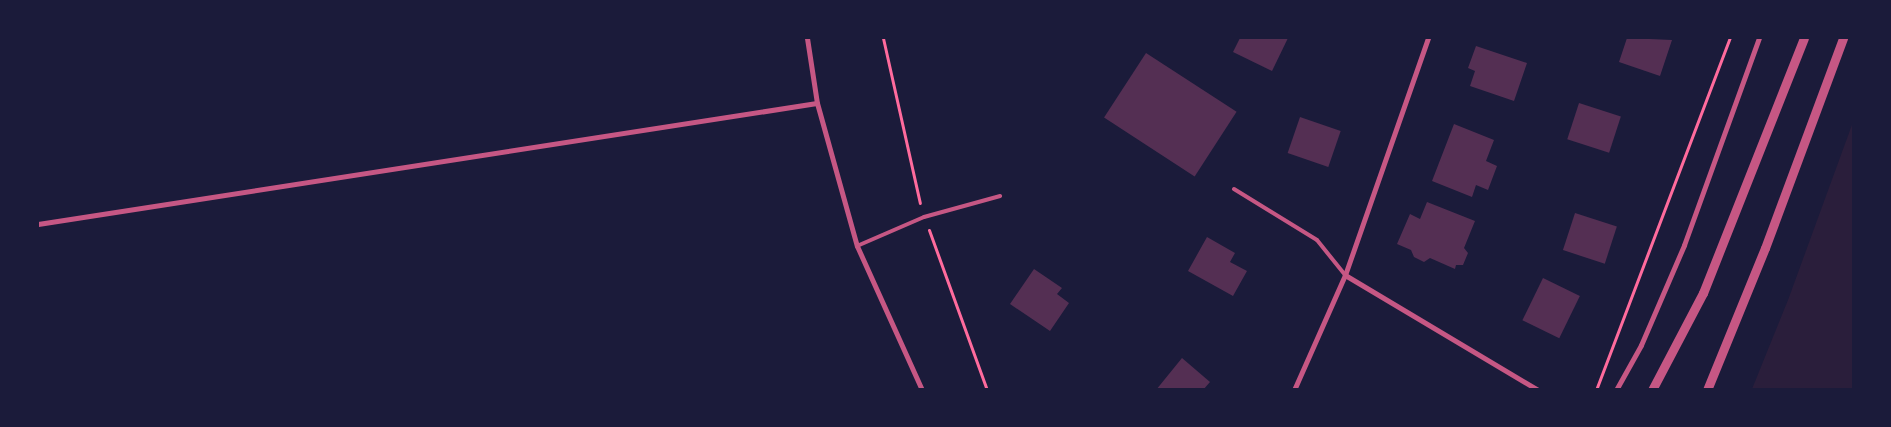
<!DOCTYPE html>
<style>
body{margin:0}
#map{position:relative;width:1891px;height:427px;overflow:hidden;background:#1b1b3a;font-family:Georgia,serif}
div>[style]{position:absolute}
.green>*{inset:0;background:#2a1e3b}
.building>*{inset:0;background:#542f53;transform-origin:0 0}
.path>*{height:3px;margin:-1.5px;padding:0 1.5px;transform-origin:1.5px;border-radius:1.5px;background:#ff6b9d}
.service>*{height:4px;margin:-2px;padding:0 2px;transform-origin:2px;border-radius:2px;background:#c65784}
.minor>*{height:5px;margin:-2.5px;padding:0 2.5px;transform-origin:2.5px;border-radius:2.5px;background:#c65784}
.tertiary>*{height:9px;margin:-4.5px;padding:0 4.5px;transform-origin:4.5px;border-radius:4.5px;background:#c65784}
span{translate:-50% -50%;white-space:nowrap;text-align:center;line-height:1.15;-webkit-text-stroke:5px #1b1b3a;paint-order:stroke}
.frame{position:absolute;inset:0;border:39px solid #1b1b3a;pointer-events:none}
</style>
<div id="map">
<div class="green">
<div style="clip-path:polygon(1853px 122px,1853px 389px,1752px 389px,1788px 300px)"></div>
</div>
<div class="building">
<div style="clip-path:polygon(1240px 38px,1288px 38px,1272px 71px,1233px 52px)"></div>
<div style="clip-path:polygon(1627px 38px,1672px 40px,1660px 76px,1619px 62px)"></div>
<div style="clip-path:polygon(1476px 46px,1527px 63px,1514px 101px,1470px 86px,1475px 71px,1468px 68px)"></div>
<div style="left:1146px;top:53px;width:108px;height:77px;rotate:33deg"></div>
<div style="left:1579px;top:103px;width:44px;height:38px;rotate:18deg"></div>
<div style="left:1300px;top:117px;width:43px;height:38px;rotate:19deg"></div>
<div style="clip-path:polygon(1454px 124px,1494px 140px,1486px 161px,1497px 166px,1488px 190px,1476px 185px,1472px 197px,1432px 181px)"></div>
<div style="clip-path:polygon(1427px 202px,1475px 221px,1464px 248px,1468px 253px,1463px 265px,1456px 265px,1455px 269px,1430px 258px,1424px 262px,1414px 257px,1411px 250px,1397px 244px,1410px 214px,1420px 219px)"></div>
<div style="left:1575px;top:213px;width:44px;height:39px;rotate:18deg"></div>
<div style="clip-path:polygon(1207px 237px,1235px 253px,1230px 262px,1247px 271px,1233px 296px,1188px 271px)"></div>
<div style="clip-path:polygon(1034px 269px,1062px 288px,1057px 294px,1069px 303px,1050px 331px,1010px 304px)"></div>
<div style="left:1543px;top:278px;width:41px;height:47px;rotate:26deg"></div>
<div style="clip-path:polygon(1182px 358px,1210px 382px,1203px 390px,1156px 390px)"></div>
</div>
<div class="path">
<div style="left:883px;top:38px;width:169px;rotate:77.4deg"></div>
<div style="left:929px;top:230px;width:170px;rotate:70.1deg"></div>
<div style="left:1596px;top:390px;width:377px;rotate:-69.2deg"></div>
</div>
<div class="service">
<div style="left:1234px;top:189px;width:97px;rotate:31.6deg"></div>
<div style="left:1317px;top:240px;width:45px;rotate:51.3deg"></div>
<div style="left:857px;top:246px;width:73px;rotate:-23.4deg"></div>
<div style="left:924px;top:217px;width:79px;rotate:-15.4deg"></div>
</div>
<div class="minor">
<div style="left:807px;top:38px;width:66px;rotate:81.3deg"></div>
<div style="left:817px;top:103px;width:148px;rotate:74.4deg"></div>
<div style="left:857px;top:246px;width:158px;rotate:65.7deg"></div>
<div style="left:38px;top:224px;width:788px;rotate:-8.83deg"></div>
<div style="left:1345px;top:275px;width:225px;rotate:30.8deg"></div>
<div style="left:1294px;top:390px;width:126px;rotate:-66.1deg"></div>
<div style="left:1345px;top:275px;width:251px;rotate:-70.7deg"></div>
<div style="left:1616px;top:390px;width:51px;rotate:-60.9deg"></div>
<div style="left:1641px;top:345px;width:109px;rotate:-66.7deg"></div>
<div style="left:1684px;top:245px;width:220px;rotate:-70.1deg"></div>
</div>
<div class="tertiary">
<div style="left:1652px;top:390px;width:110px;rotate:-62.3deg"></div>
<div style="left:1703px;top:293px;width:274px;rotate:-68.4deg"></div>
<div style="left:1707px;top:390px;width:153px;rotate:-67.8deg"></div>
<div style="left:1765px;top:248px;width:224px;rotate:-69.6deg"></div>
</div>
<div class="frame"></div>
</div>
